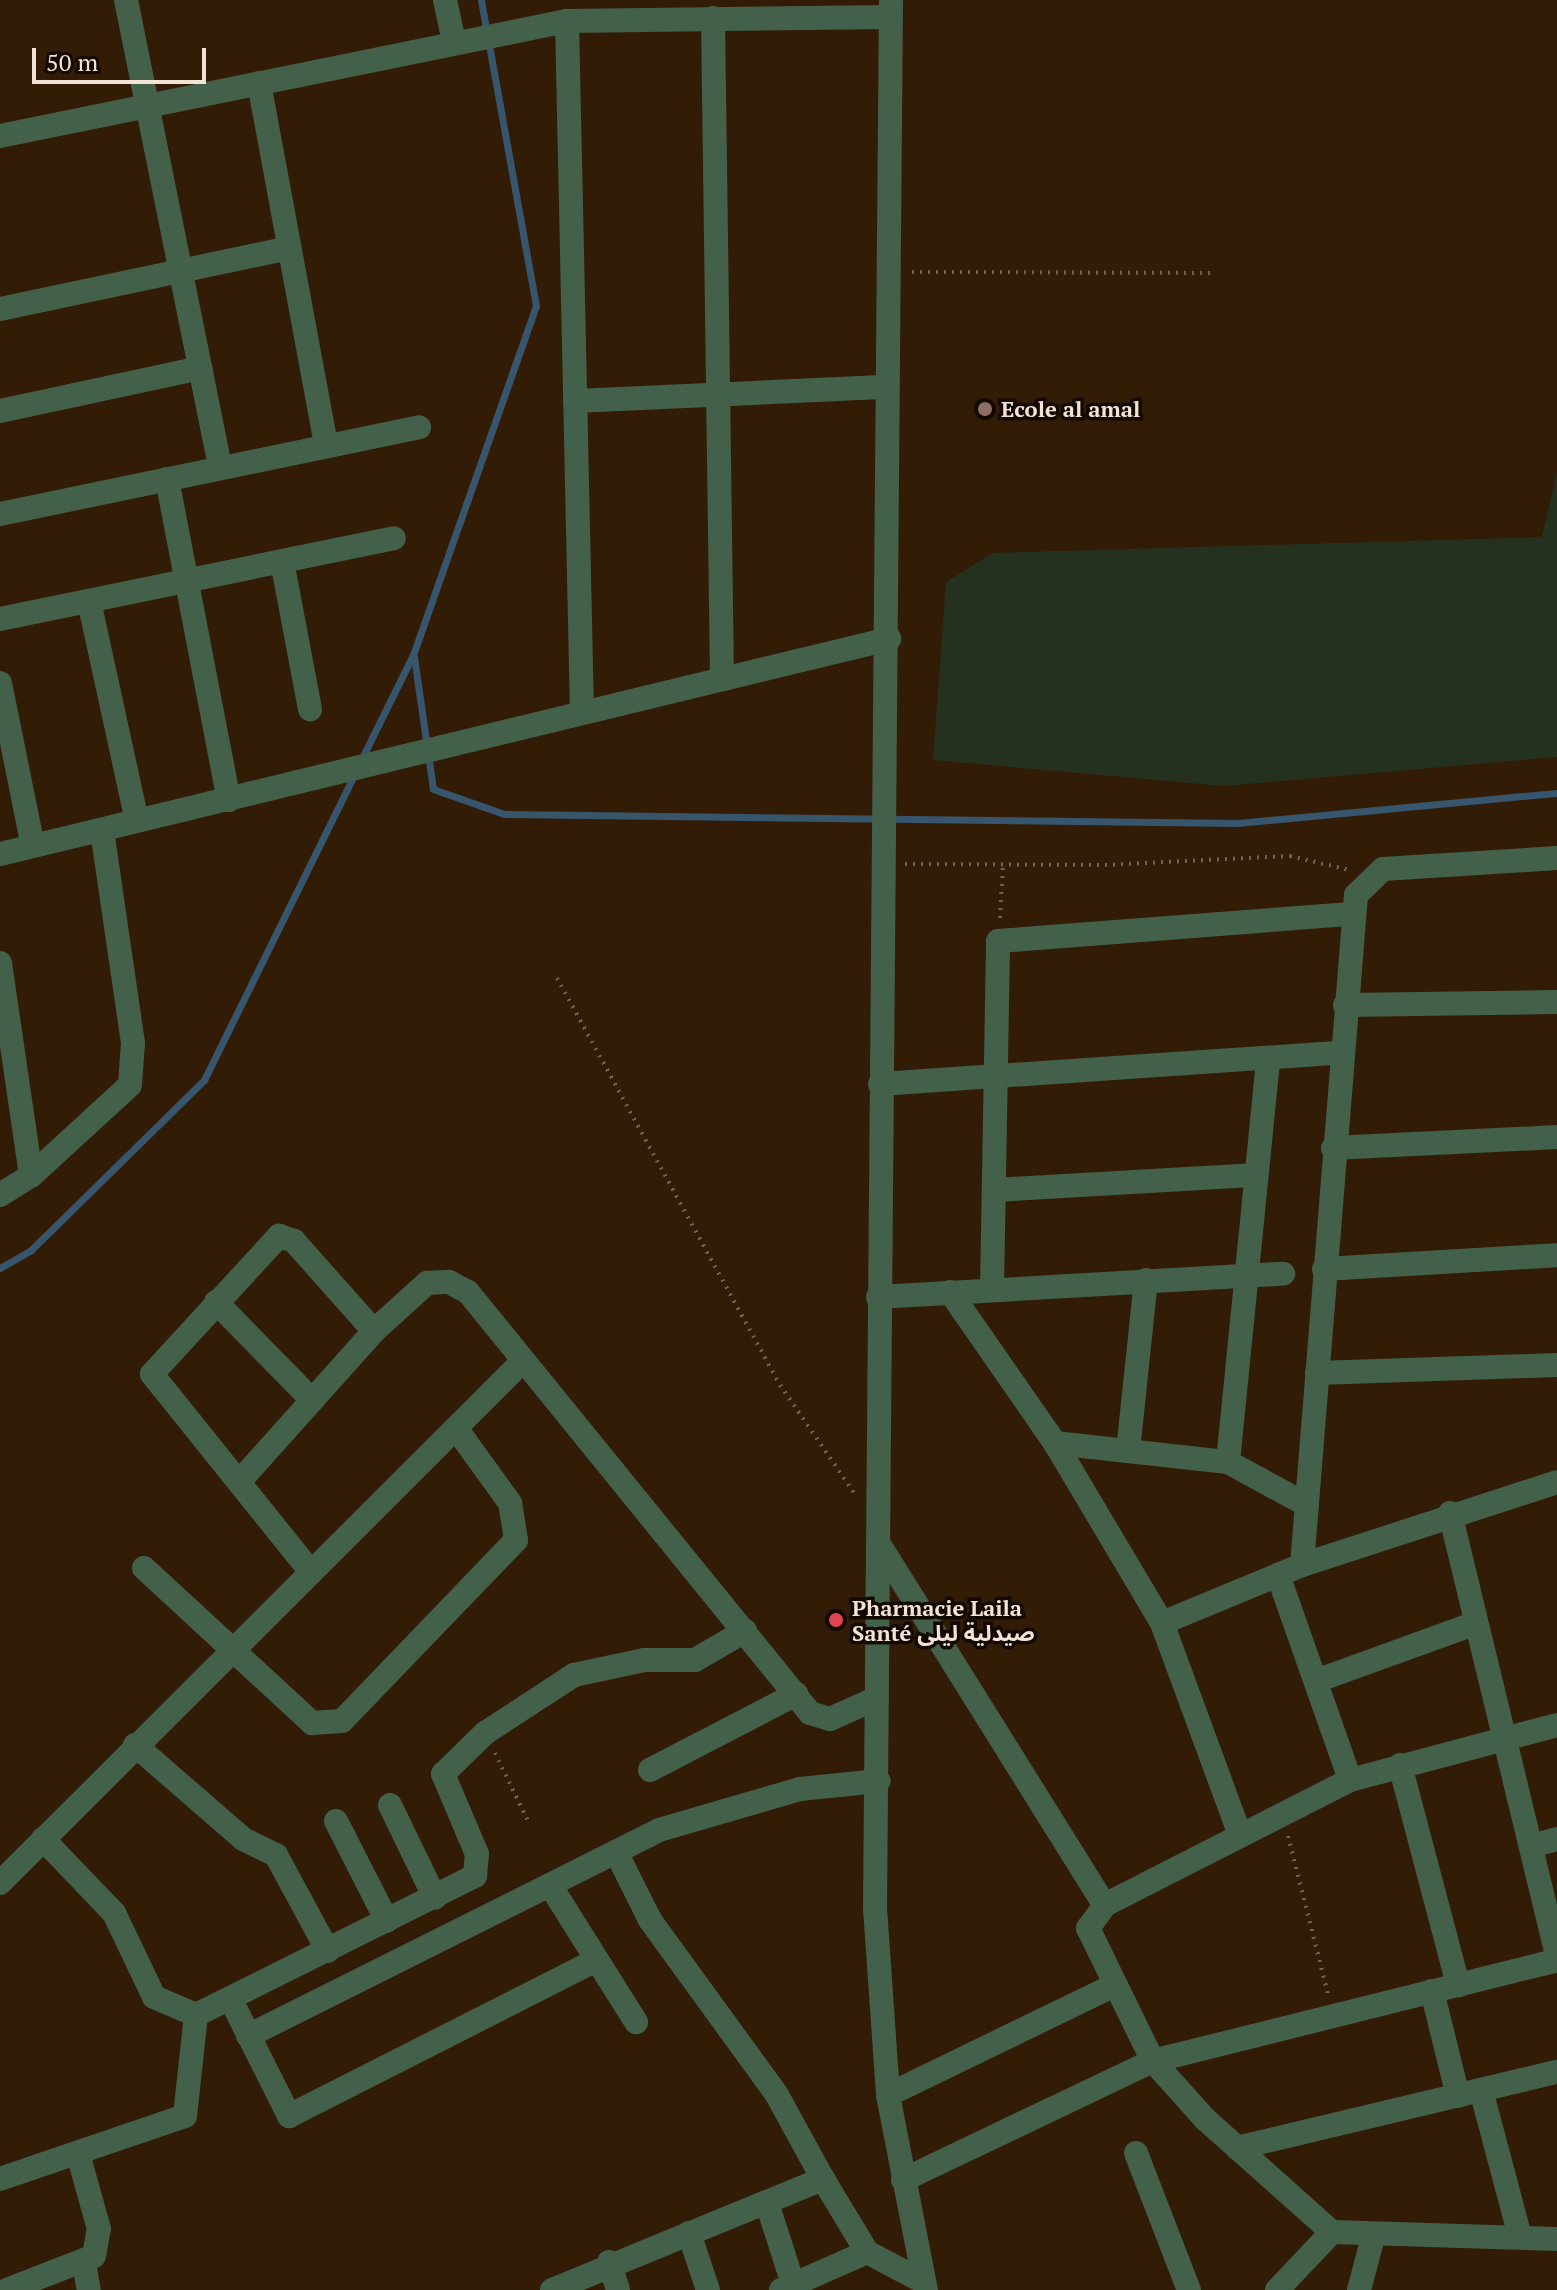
<!DOCTYPE html>
<meta charset="utf-8">
<style>
body{margin:0}
#map{position:relative;width:1557px;height:2290px;overflow:hidden;background:#331c06;font-family:"PT Serif","Noto Sans Arabic",serif}
div>[style]{position:absolute}
.green>*{inset:0;background:#25311f}
.stream>*{height:7px;margin:-3.5px;padding:0 3.5px;transform-origin:3.5px;border-radius:3.5px;background:#37556c}
.path>*{height:4px;margin-top:-2px;transform-origin:0;background:repeating-linear-gradient(90deg,#76614e 0 2px,transparent 0 8px)}
.minor>*{height:24px;margin:-12px;padding:0 12px;transform-origin:12px;border-radius:12px;background:#43604a}
.dots>*{width:22px;height:22px;translate:-50% -50%;box-sizing:border-box;border:4px solid #130903;border-radius:50%}
span{translate:-50% -50%;white-space:nowrap;text-align:center;line-height:1.15;-webkit-text-stroke:7px #130903;paint-order:stroke}
.poi-label{font-size:22px;color:#f3e3d6;font-weight:700}
.left{translate:0 -50%;text-align:left}
.scale{position:absolute;left:32px;top:48px;width:174px;height:36px;box-sizing:border-box;border:4px solid #f3e3d6;border-top:0;padding-left:10px;font-size:24px;line-height:28px;white-space:nowrap;color:#f3e3d6;-webkit-text-stroke:6px #130903;paint-order:stroke}
</style>
<div id="map">
<div class="green">
<div style="clip-path:polygon(1557px 473px,1557px 757px,1224px 786px,933px 760px,946px 582px,993px 553px,1542px 537px)"></div>
</div>
<div class="stream">
<div style="left:414px;top:657px;width:133px;rotate:81.8deg"></div>
<div style="left:433px;top:789px;width:75px;rotate:19.4deg"></div>
<div style="left:504px;top:814px;width:734px;rotate:0.7deg"></div>
<div style="left:1238px;top:823px;width:320px;rotate:-5.4deg"></div>
<div style="left:361px;top:760px;width:117px;rotate:-63.7deg"></div>
<div style="left:413px;top:655px;width:370px;rotate:-70.6deg"></div>
<div style="left:536px;top:306px;width:311px;rotate:-100.2deg"></div>
<div style="left:0;top:1268px;width:36px;rotate:-30deg"></div>
<div style="left:31px;top:1250px;width:243px;rotate:-44.5deg"></div>
<div style="left:204px;top:1080px;width:340px;rotate:-63.8deg"></div>
</div>
<div class="path">
<div style="left:912px;top:272px;width:300px;rotate:0.2deg"></div>
<div style="left:905px;top:864px;width:200px;rotate:0.3deg"></div>
<div style="left:1105px;top:865px;width:185px;rotate:-2.8deg"></div>
<div style="left:1290px;top:856px;width:61px;rotate:13.3deg"></div>
<div style="left:1000px;top:918px;width:54px;rotate:-86.8deg"></div>
<div style="left:557px;top:978px;width:464px;rotate:61.3deg"></div>
<div style="left:780px;top:1385px;width:132px;rotate:55.5deg"></div>
<div style="left:495px;top:1753px;width:76px;rotate:64.1deg"></div>
<div style="left:1288px;top:1836px;width:163px;rotate:75.8deg"></div>
</div>
<div class="minor">
<div style="left:126px;top:0;width:477px;rotate:78.6deg"></div>
<div style="left:445px;top:0;width:43px;rotate:77.9deg"></div>
<div style="left:891px;top:0;width:1908px;rotate:90.48deg"></div>
<div style="left:875px;top:1908px;width:187px;rotate:86deg"></div>
<div style="left:888px;top:2095px;width:199px;rotate:79deg"></div>
<div style="left:713px;top:18px;width:661px;rotate:89.22deg"></div>
<div style="left:567px;top:21px;width:691px;rotate:88.76deg"></div>
<div style="left:259px;top:83px;width:369px;rotate:79.5deg"></div>
<div style="left:0;top:136px;width:579px;rotate:-11.47deg"></div>
<div style="left:567px;top:21px;width:324px;rotate:-0.7deg"></div>
<div style="left:0;top:309px;width:296px;rotate:-11.9deg"></div>
<div style="left:575px;top:401px;width:312px;rotate:-2.6deg"></div>
<div style="left:0;top:411px;width:205px;rotate:-12.1deg"></div>
<div style="left:167px;top:479px;width:327px;rotate:79.1deg"></div>
<div style="left:0;top:514px;width:428px;rotate:-11.7deg"></div>
<div style="left:282px;top:561px;width:151px;rotate:79.3deg"></div>
<div style="left:89px;top:601px;width:225px;rotate:77.7deg"></div>
<div style="left:0;top:619px;width:402px;rotate:-11.6deg"></div>
<div style="left:0;top:683px;width:166px;rotate:78.6deg"></div>
<div style="left:0;top:854px;width:915px;rotate:-13.6deg"></div>
<div style="left:0;top:963px;width:215px;rotate:81.7deg"></div>
<div style="left:1345px;top:1005px;width:212px;rotate:-0.8deg"></div>
<div style="left:880px;top:1084px;width:461px;rotate:-3.9deg"></div>
<div style="left:1333px;top:1148px;width:224px;rotate:-2.8deg"></div>
<div style="left:994px;top:1190px;width:263px;rotate:-3.3deg"></div>
<div style="left:0;top:1195px;width:36px;rotate:-32deg"></div>
<div style="left:31px;top:1176px;width:134px;rotate:-42.6deg"></div>
<div style="left:130px;top:1085px;width:42px;rotate:-85.9deg"></div>
<div style="left:133px;top:1043px;width:215px;rotate:-98.3deg"></div>
<div style="left:1324px;top:1269px;width:233px;rotate:-3.4deg"></div>
<div style="left:992px;top:1290px;width:349px;rotate:-89deg"></div>
<div style="left:998px;top:941px;width:354px;rotate:-4.4deg"></div>
<div style="left:950px;top:1292px;width:184px;rotate:55.2deg"></div>
<div style="left:1055px;top:1443px;width:209px;rotate:59.3deg"></div>
<div style="left:1162px;top:1623px;width:226px;rotate:69.8deg"></div>
<div style="left:878px;top:1297px;width:406px;rotate:-3.3deg"></div>
<div style="left:216px;top:1302px;width:137px;rotate:45.6deg"></div>
<div style="left:1317px;top:1373px;width:240px;rotate:-1.9deg"></div>
<div style="left:1055px;top:1443px;width:174px;rotate:6.3deg"></div>
<div style="left:1228px;top:1462px;width:90px;rotate:28.6deg"></div>
<div style="left:1128px;top:1451px;width:172px;rotate:-84deg"></div>
<div style="left:1228px;top:1462px;width:406px;rotate:-84.3deg"></div>
<div style="left:240px;top:1481px;width:201px;rotate:-48.2deg"></div>
<div style="left:374px;top:1331px;width:72px;rotate:-42.2deg"></div>
<div style="left:427px;top:1283px;width:22px;rotate:-3deg"></div>
<div style="left:449px;top:1282px;width:21px;rotate:28deg"></div>
<div style="left:468px;top:1292px;width:542px;rotate:50.91deg"></div>
<div style="left:810px;top:1713px;width:21px;rotate:17deg"></div>
<div style="left:830px;top:1719px;width:51px;rotate:-24.1deg"></div>
<div style="left:1450px;top:1513px;width:454px;rotate:76.4deg"></div>
<div style="left:879px;top:1544px;width:426px;rotate:58deg"></div>
<div style="left:1302px;top:1565px;width:672px;rotate:-85.39deg"></div>
<div style="left:1356px;top:895px;width:37px;rotate:-44deg"></div>
<div style="left:1383px;top:869px;width:174px;rotate:-3.6deg"></div>
<div style="left:144px;top:1568px;width:229px;rotate:42.7deg"></div>
<div style="left:312px;top:1723px;width:30px;rotate:-4deg"></div>
<div style="left:342px;top:1721px;width:251px;rotate:-46.1deg"></div>
<div style="left:516px;top:1540px;width:37px;rotate:-99deg"></div>
<div style="left:510px;top:1503px;width:92px;rotate:-125.8deg"></div>
<div style="left:311px;top:1572px;width:254px;rotate:-128.8deg"></div>
<div style="left:152px;top:1374px;width:188px;rotate:-47.4deg"></div>
<div style="left:279px;top:1236px;width:16px;rotate:18deg"></div>
<div style="left:294px;top:1241px;width:120px;rotate:48.4deg"></div>
<div style="left:1278px;top:1575px;width:217px;rotate:70.6deg"></div>
<div style="left:1162px;top:1623px;width:152px;rotate:-22.5deg"></div>
<div style="left:1302px;top:1565px;width:268px;rotate:-18deg"></div>
<div style="left:1316px;top:1681px;width:170px;rotate:-19.9deg"></div>
<div style="left:1557px;top:1725px;width:214px;rotate:165.1deg"></div>
<div style="left:1350px;top:1780px;width:275px;rotate:153deg"></div>
<div style="left:1105px;top:1905px;width:29px;rotate:126deg"></div>
<div style="left:1088px;top:1928px;width:148px;rotate:64deg"></div>
<div style="left:1153px;top:2061px;width:78px;rotate:48.1deg"></div>
<div style="left:1205px;top:2119px;width:170px;rotate:41.7deg"></div>
<div style="left:1332px;top:2232px;width:225px;rotate:1.8deg"></div>
<div style="left:135px;top:1745px;width:143px;rotate:41deg"></div>
<div style="left:243px;top:1839px;width:37px;rotate:26deg"></div>
<div style="left:276px;top:1855px;width:109px;rotate:61.6deg"></div>
<div style="left:1400px;top:1765px;width:228px;rotate:75.2deg"></div>
<div style="left:650px;top:1770px;width:165px;rotate:-27.5deg"></div>
<div style="left:390px;top:1805px;width:103px;rotate:64.2deg"></div>
<div style="left:336px;top:1821px;width:112px;rotate:63deg"></div>
<div style="left:43px;top:1839px;width:103px;rotate:46.2deg"></div>
<div style="left:114px;top:1913px;width:93px;rotate:64.5deg"></div>
<div style="left:154px;top:1997px;width:46px;rotate:23.2deg"></div>
<div style="left:196px;top:2015px;width:312px;rotate:-26.5deg"></div>
<div style="left:475px;top:1876px;width:22px;rotate:-85deg"></div>
<div style="left:477px;top:1854px;width:87px;rotate:-113deg"></div>
<div style="left:443px;top:1774px;width:59px;rotate:-44.3deg"></div>
<div style="left:485px;top:1733px;width:106px;rotate:-33.1deg"></div>
<div style="left:574px;top:1675px;width:72px;rotate:-12.1deg"></div>
<div style="left:644px;top:1660px;width:51px"></div>
<div style="left:695px;top:1660px;width:58px;rotate:-30.1deg"></div>
<div style="left:1531px;top:1846px;width:27px;rotate:-15deg"></div>
<div style="left:616px;top:1852px;width:76px;rotate:63.4deg"></div>
<div style="left:650px;top:1920px;width:216px;rotate:54deg"></div>
<div style="left:777px;top:2095px;width:96px;rotate:61.3deg"></div>
<div style="left:0;top:1883px;width:738px;rotate:-44.95deg"></div>
<div style="left:550px;top:1885px;width:162px;rotate:57.9deg"></div>
<div style="left:1432px;top:1991px;width:108px;rotate:76.1deg"></div>
<div style="left:231px;top:2000px;width:130px;rotate:63.4deg"></div>
<div style="left:289px;top:2116px;width:340px;rotate:-26.9deg"></div>
<div style="left:248px;top:2036px;width:460px;rotate:-26.6deg"></div>
<div style="left:659px;top:1830px;width:147px;rotate:-16.2deg"></div>
<div style="left:800px;top:1789px;width:79px;rotate:-5.8deg"></div>
<div style="left:1481px;top:2090px;width:148px;rotate:75.1deg"></div>
<div style="left:888px;top:2095px;width:252px;rotate:-25.9deg"></div>
<div style="left:1237px;top:2148px;width:329px;rotate:-13.4deg"></div>
<div style="left:1136px;top:2153px;width:147px;rotate:68.9deg"></div>
<div style="left:0;top:2179px;width:195px;rotate:-18.8deg"></div>
<div style="left:185px;top:2116px;width:102px;rotate:-83.8deg"></div>
<div style="left:903px;top:2180px;width:277px;rotate:-25.5deg"></div>
<div style="left:1153px;top:2061px;width:416px;rotate:-14deg"></div>
<div style="left:767px;top:2203px;width:91px;rotate:72.2deg"></div>
<div style="left:689px;top:2233px;width:60px;rotate:71.6deg"></div>
<div style="left:609px;top:2262px;width:29px;rotate:72deg"></div>
<div style="left:84px;top:2263px;width:27px;rotate:80deg"></div>
<div style="left:7px;top:2290px;width:93px;rotate:-21.3deg"></div>
<div style="left:94px;top:2256px;width:27px;rotate:-80deg"></div>
<div style="left:99px;top:2229px;width:78px;rotate:-105.6deg"></div>
<div style="left:552px;top:2290px;width:293px;rotate:-22.3deg"></div>
<div style="left:823px;top:2179px;width:85px;rotate:58.9deg"></div>
<div style="left:867px;top:2252px;width:64px;rotate:27.8deg"></div>
<div style="left:781px;top:2290px;width:94px;rotate:-23.8deg"></div>
<div style="left:1277px;top:2290px;width:80px;rotate:-46.5deg"></div>
<div style="left:1359px;top:2290px;width:55px;rotate:-75.2deg"></div>
</div>
<div class="dots">
<div style="left:985px;top:409px;background:#8d6e63"></div>
<div style="left:836px;top:1620px;background:#e0444e"></div>
</div>
<div class="poi-label">
<span class="left" style="left:1001px;top:409px">Ecole al amal</span>
<span class="left" style="left:852px;top:1620px">Pharmacie Laila<br>Santé صيدلية ليلى</span>
</div>
<div class="scale">50 m</div>
</div>
